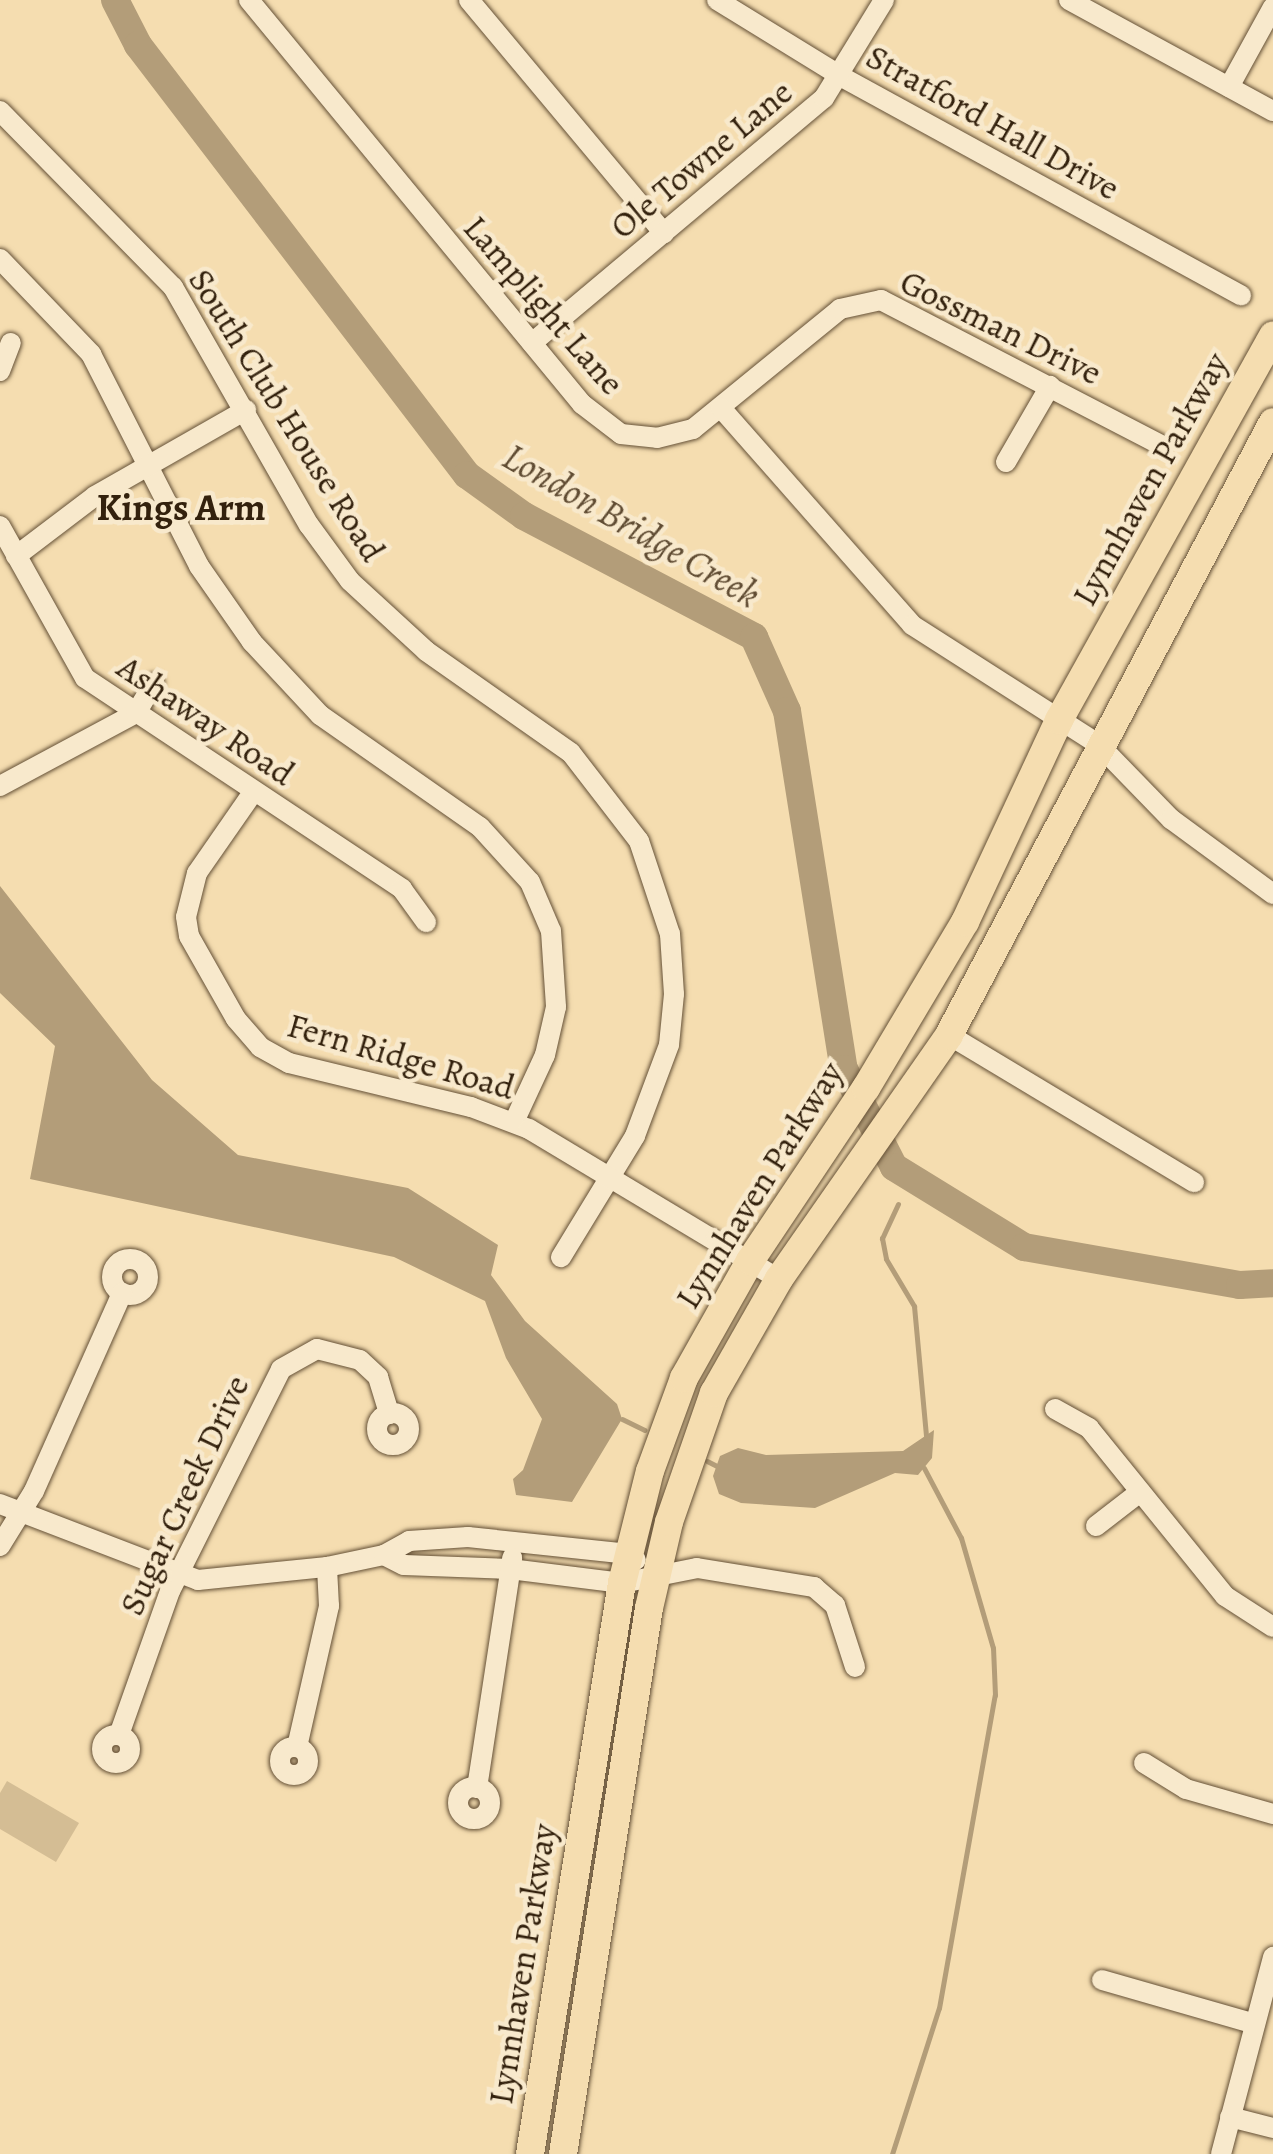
<!DOCTYPE html>
<style>
body{margin:0}
#map{position:relative;width:1273px;height:2154px;overflow:hidden;background:#f5ddb0;font-family:Alegreya,serif}
div>[style]{position:absolute}
.green>*{inset:0;background:#d4bd94}
.water>*{inset:0;background:#b39d79}
.stream>*{height:5px;margin:-2.5px;padding:0 2.5px;transform-origin:2.5px;border-radius:2.5px;background:#b39d79}
.river>*{height:28px;margin:-14px;padding:0 14px;transform-origin:14px;border-radius:14px;background:#b39d79}
.roads{filter:drop-shadow(0 0 2px #645036) drop-shadow(0 0 2px #645036)}
.minor>*{height:20px;margin:-10px;padding:0 10px;transform-origin:10px;border-radius:10px;background:#f8e9cc}
.minor>.ring{margin:-10px;padding:0;box-sizing:content-box;background:none;border:20px solid #f8e9cc;border-radius:50%}
.major>*{height:28px;margin:-14px;padding:0 14px;transform-origin:14px;border-radius:14px;background:#f5ddb0}
span{translate:-50% -50%;white-space:nowrap;text-align:center;line-height:1.15;-webkit-text-stroke:9px #f8e9cc;paint-order:stroke}
.street-label{font-size:35px;color:#33210d}
.neighbourhood-label{font-size:38px;color:#33210d;font-weight:700}
.water-label{font-size:38px;color:#604c33;font-style:italic}
</style>
<div id="map">
<div class="green">
<div style="clip-path:polygon(7px 1781px,79px 1823px,56px 1862px,0 1829px,0 1793px)"></div>
</div>
<div class="water">
<div style="clip-path:polygon(0 886px,152px 1080px,238px 1155px,408px 1188px,498px 1245px,491px 1275px,525px 1321px,617px 1404px,622px 1419px,572px 1502px,516px 1495px,513px 1479px,523px 1470px,542px 1419px,506px 1358px,485px 1301px,394px 1257px,30px 1179px,55px 1046px,0 993px)"></div>
<div style="clip-path:polygon(934px 1430px,932px 1458px,918px 1475px,895px 1473px,815px 1508px,741px 1503px,719px 1494px,713px 1476px,720px 1456px,738px 1448px,766px 1455px,903px 1451px)"></div>
</div>
<div class="stream">
<div style="left:898px;top:1204px;width:38px;rotate:115deg"></div>
<div style="left:882px;top:1238px;width:21px;rotate:79deg"></div>
<div style="left:886px;top:1259px;width:55px;rotate:59.2deg"></div>
<div style="left:914px;top:1306px;width:131px;rotate:84.7deg"></div>
<div style="left:622px;top:1419px;width:25px;rotate:26deg"></div>
<div style="left:707px;top:1461px;width:11px;rotate:27deg"></div>
<div style="left:892px;top:2154px;width:153px;rotate:-72.2deg"></div>
<div style="left:939px;top:2008px;width:318px;rotate:-79.9deg"></div>
<div style="left:995px;top:1695px;width:47px;rotate:-92.4deg"></div>
<div style="left:993px;top:1648px;width:115px;rotate:-106.2deg"></div>
<div style="left:961px;top:1538px;width:79px;rotate:-117.9deg"></div>
</div>
<div class="river">
<div style="left:115px;top:0;width:51px;rotate:62.9deg"></div>
<div style="left:138px;top:45px;width:541px;rotate:52.58deg"></div>
<div style="left:467px;top:475px;width:70px;rotate:35.7deg"></div>
<div style="left:524px;top:516px;width:260px;rotate:27.7deg"></div>
<div style="left:754px;top:637px;width:81px;rotate:66deg"></div>
<div style="left:787px;top:711px;width:363px;rotate:81deg"></div>
<div style="left:844px;top:1069px;width:110px;rotate:63deg"></div>
<div style="left:894px;top:1167px;width:153px;rotate:31.6deg"></div>
<div style="left:1024px;top:1247px;width:219px;rotate:10deg"></div>
<div style="left:1240px;top:1285px;width:33px;rotate:-3deg"></div>
</div>
<div class="roads">
<div class="minor">
<div style="left:249px;top:0;width:524px;rotate:50.5deg"></div>
<div style="left:582px;top:404px;width:49px;rotate:37.6deg"></div>
<div style="left:621px;top:434px;width:36px;rotate:6deg"></div>
<div style="left:657px;top:438px;width:37px;rotate:-14deg"></div>
<div style="left:693px;top:429px;width:190px;rotate:-39.2deg"></div>
<div style="left:840px;top:309px;width:42px;rotate:-12.4deg"></div>
<div style="left:881px;top:300px;width:315px;rotate:27.4deg"></div>
<div style="left:469px;top:0;width:304px;rotate:50.1deg"></div>
<div style="left:717px;top:0;width:147px;rotate:31.6deg"></div>
<div style="left:842px;top:77px;width:455px;rotate:28.7deg"></div>
<div style="left:1069px;top:0;width:232px;rotate:28.6deg"></div>
<div style="left:1229px;top:87px;width:91px;rotate:-61.2deg"></div>
<div style="left:0;top:111px;width:247px;rotate:45.5deg"></div>
<div style="left:173px;top:287px;width:274px;rotate:60.3deg"></div>
<div style="left:309px;top:525px;width:69px;rotate:53.8deg"></div>
<div style="left:350px;top:581px;width:103px;rotate:42.6deg"></div>
<div style="left:426px;top:651px;width:177px;rotate:35.1deg"></div>
<div style="left:571px;top:753px;width:111px;rotate:52.3deg"></div>
<div style="left:639px;top:841px;width:98px;rotate:71.6deg"></div>
<div style="left:670px;top:934px;width:60px;rotate:86.2deg"></div>
<div style="left:674px;top:994px;width:51px;rotate:95.6deg"></div>
<div style="left:669px;top:1045px;width:97px;rotate:110.5deg"></div>
<div style="left:635px;top:1136px;width:142px;rotate:121.4deg"></div>
<div style="left:0;top:259px;width:132px;rotate:46.2deg"></div>
<div style="left:91px;top:354px;width:238px;rotate:63deg"></div>
<div style="left:199px;top:566px;width:93px;rotate:55.1deg"></div>
<div style="left:252px;top:642px;width:100px;rotate:47deg"></div>
<div style="left:320px;top:715px;width:195px;rotate:35deg"></div>
<div style="left:480px;top:827px;width:74px;rotate:47.7deg"></div>
<div style="left:530px;top:882px;width:53px;rotate:66.8deg"></div>
<div style="left:551px;top:931px;width:76px;rotate:86.2deg"></div>
<div style="left:556px;top:1007px;width:49px;rotate:102.9deg"></div>
<div style="left:545px;top:1055px;width:74px;rotate:114.8deg"></div>
<div style="left:532px;top:343px;width:381px;rotate:-40deg"></div>
<div style="left:824px;top:98px;width:115px;rotate:-58.5deg"></div>
<div style="left:0;top:371px;width:30px;rotate:-69deg"></div>
<div style="left:721px;top:408px;width:289px;rotate:48.6deg"></div>
<div style="left:912px;top:625px;width:221px;rotate:32.6deg"></div>
<div style="left:1098px;top:744px;width:105px;rotate:45.8deg"></div>
<div style="left:1171px;top:819px;width:127px;rotate:36.3deg"></div>
<div style="left:1006px;top:462px;width:88px;rotate:-59.9deg"></div>
<div style="left:0;top:526px;width:174px;rotate:60.8deg"></div>
<div style="left:85px;top:678px;width:381px;rotate:33.6deg"></div>
<div style="left:402px;top:889px;width:41px;rotate:54deg"></div>
<div style="left:16px;top:556px;width:99px;rotate:-37.2deg"></div>
<div style="left:95px;top:496px;width:174px;rotate:-29.7deg"></div>
<div style="left:0;top:786px;width:154px;rotate:-28.2deg"></div>
<div style="left:136px;top:713px;width:35px;rotate:-59deg"></div>
<div style="left:254px;top:791px;width:100px;rotate:124.8deg"></div>
<div style="left:197px;top:873px;width:45px;rotate:104deg"></div>
<div style="left:186px;top:917px;width:19px;rotate:81deg"></div>
<div style="left:189px;top:936px;width:95px;rotate:60.5deg"></div>
<div style="left:236px;top:1019px;width:37px;rotate:49deg"></div>
<div style="left:260px;top:1047px;width:33px;rotate:29deg"></div>
<div style="left:289px;top:1063px;width:187px;rotate:13.6deg"></div>
<div style="left:471px;top:1107px;width:62px;rotate:20.8deg"></div>
<div style="left:529px;top:1129px;width:292px;rotate:31deg"></div>
<div style="left:949px;top:1035px;width:286px;rotate:31deg"></div>
<div class="ring" style="left:112px;top:1259px;width:16px;height:16px"></div>
<div style="left:1055px;top:1409px;width:39px;rotate:29deg"></div>
<div style="left:1089px;top:1428px;width:216px;rotate:51deg"></div>
<div style="left:1225px;top:1596px;width:57px;rotate:32.9deg"></div>
<div class="ring" style="left:377px;top:1413px;width:12px;height:12px"></div>
<div style="left:0;top:1504px;width:212px;rotate:21deg"></div>
<div style="left:198px;top:1580px;width:130px;rotate:-5.8deg"></div>
<div style="left:327px;top:1567px;width:58px;rotate:-11.9deg"></div>
<div style="left:384px;top:1555px;width:29px;rotate:-29deg"></div>
<div style="left:409px;top:1541px;width:59px;rotate:-3.9deg"></div>
<div style="left:468px;top:1537px;width:162px;rotate:6deg"></div>
<div style="left:629px;top:1554px;width:9px;rotate:41deg"></div>
<div style="left:1096px;top:1526px;width:56px;rotate:-37.7deg"></div>
<div style="left:0;top:1546px;width:65px;rotate:-58.3deg"></div>
<div style="left:34px;top:1491px;width:217px;rotate:-66deg"></div>
<div style="left:384px;top:1555px;width:22px;rotate:27deg"></div>
<div style="left:404px;top:1565px;width:106px;rotate:2.2deg"></div>
<div style="left:510px;top:1569px;width:113px;rotate:7.1deg"></div>
<div style="left:622px;top:1583px;width:76px;rotate:-11.3deg"></div>
<div style="left:697px;top:1568px;width:119px;rotate:9.2deg"></div>
<div style="left:814px;top:1587px;width:28px;rotate:41deg"></div>
<div style="left:835px;top:1605px;width:65px;rotate:72.1deg"></div>
<div class="ring" style="left:102px;top:1735px;width:8px;height:8px"></div>
<div style="left:119px;top:1735px;width:153px;rotate:-70.5deg"></div>
<div style="left:170px;top:1591px;width:248px;rotate:-63.4deg"></div>
<div style="left:281px;top:1369px;width:41px;rotate:-29.1deg"></div>
<div style="left:317px;top:1349px;width:44px;rotate:14.3deg"></div>
<div style="left:360px;top:1360px;width:25px;rotate:43deg"></div>
<div style="left:378px;top:1377px;width:39px;rotate:73deg"></div>
<div class="ring" style="left:280px;top:1747px;width:8px;height:8px"></div>
<div style="left:297px;top:1747px;width:145px;rotate:-77.2deg"></div>
<div style="left:329px;top:1606px;width:39px;rotate:-93deg"></div>
<div style="left:1144px;top:1763px;width:49px;rotate:31.8deg"></div>
<div style="left:1186px;top:1789px;width:91px;rotate:16deg"></div>
<div class="ring" style="left:458px;top:1787px;width:12px;height:12px"></div>
<div style="left:477px;top:1788px;width:233px;rotate:-81.3deg"></div>
<div style="left:1102px;top:1980px;width:159px;rotate:16deg"></div>
<div style="left:1230px;top:2117px;width:44px;rotate:14.3deg"></div>
<div style="left:1221px;top:2154px;width:204px;rotate:-75.2deg"></div>
</div>
<div class="major">
<div style="left:530px;top:2154px;width:578px;rotate:-80.85deg"></div>
<div style="left:622px;top:1583px;width:115px;rotate:-76deg"></div>
<div style="left:650px;top:1471px;width:99px;rotate:-69.9deg"></div>
<div style="left:684px;top:1378px;width:134px;rotate:-60.6deg"></div>
<div style="left:750px;top:1261px;width:208px;rotate:-56.2deg"></div>
<div style="left:866px;top:1088px;width:193px;rotate:-59.2deg"></div>
<div style="left:965px;top:922px;width:223px;rotate:-65deg"></div>
<div style="left:1059px;top:720px;width:440px;rotate:-60.9deg"></div>
<div style="left:563px;top:2154px;width:553px;rotate:-81.05deg"></div>
<div style="left:649px;top:1608px;width:88px;rotate:-76.9deg"></div>
<div style="left:669px;top:1522px;width:137px;rotate:-70.8deg"></div>
<div style="left:714px;top:1393px;width:131px;rotate:-60.3deg"></div>
<div style="left:779px;top:1279px;width:297px;rotate:-55.1deg"></div>
<div style="left:949px;top:1035px;width:693px;rotate:-62.14deg"></div>
</div>
</div>
<div class="street-label">
<span style="left:993px;top:122px;rotate:29deg">Stratford Hall Drive</span>
<span style="left:701px;top:159px;rotate:-40deg">Ole Towne Lane</span>
<span style="left:544px;top:305px;rotate:49deg">Lamplight Lane</span>
<span style="left:1001px;top:327px;rotate:26deg">Gossman Drive</span>
<span style="left:287px;top:415px;rotate:58deg">South Club House Road</span>
<span style="left:1150px;top:479px;rotate:-61deg">Lynnhaven Parkway</span>
<span style="left:206px;top:720px;rotate:34deg">Ashaway Road</span>
<span style="left:401px;top:1056px;rotate:16deg">Fern Ridge Road</span>
<span style="left:759px;top:1185px;rotate:-58deg">Lynnhaven Parkway</span>
<span style="left:184px;top:1495px;rotate:-65deg">Sugar Creek Drive</span>
<span style="left:522px;top:1964px;rotate:-81deg">Lynnhaven Parkway</span>
</div>
<div class="neighbourhood-label">
<span style="left:181px;top:508px">Kings Arm</span>
</div>
<div class="water-label">
<span style="left:631px;top:526px;rotate:30deg">London Bridge Creek</span>
</div>
</div>
